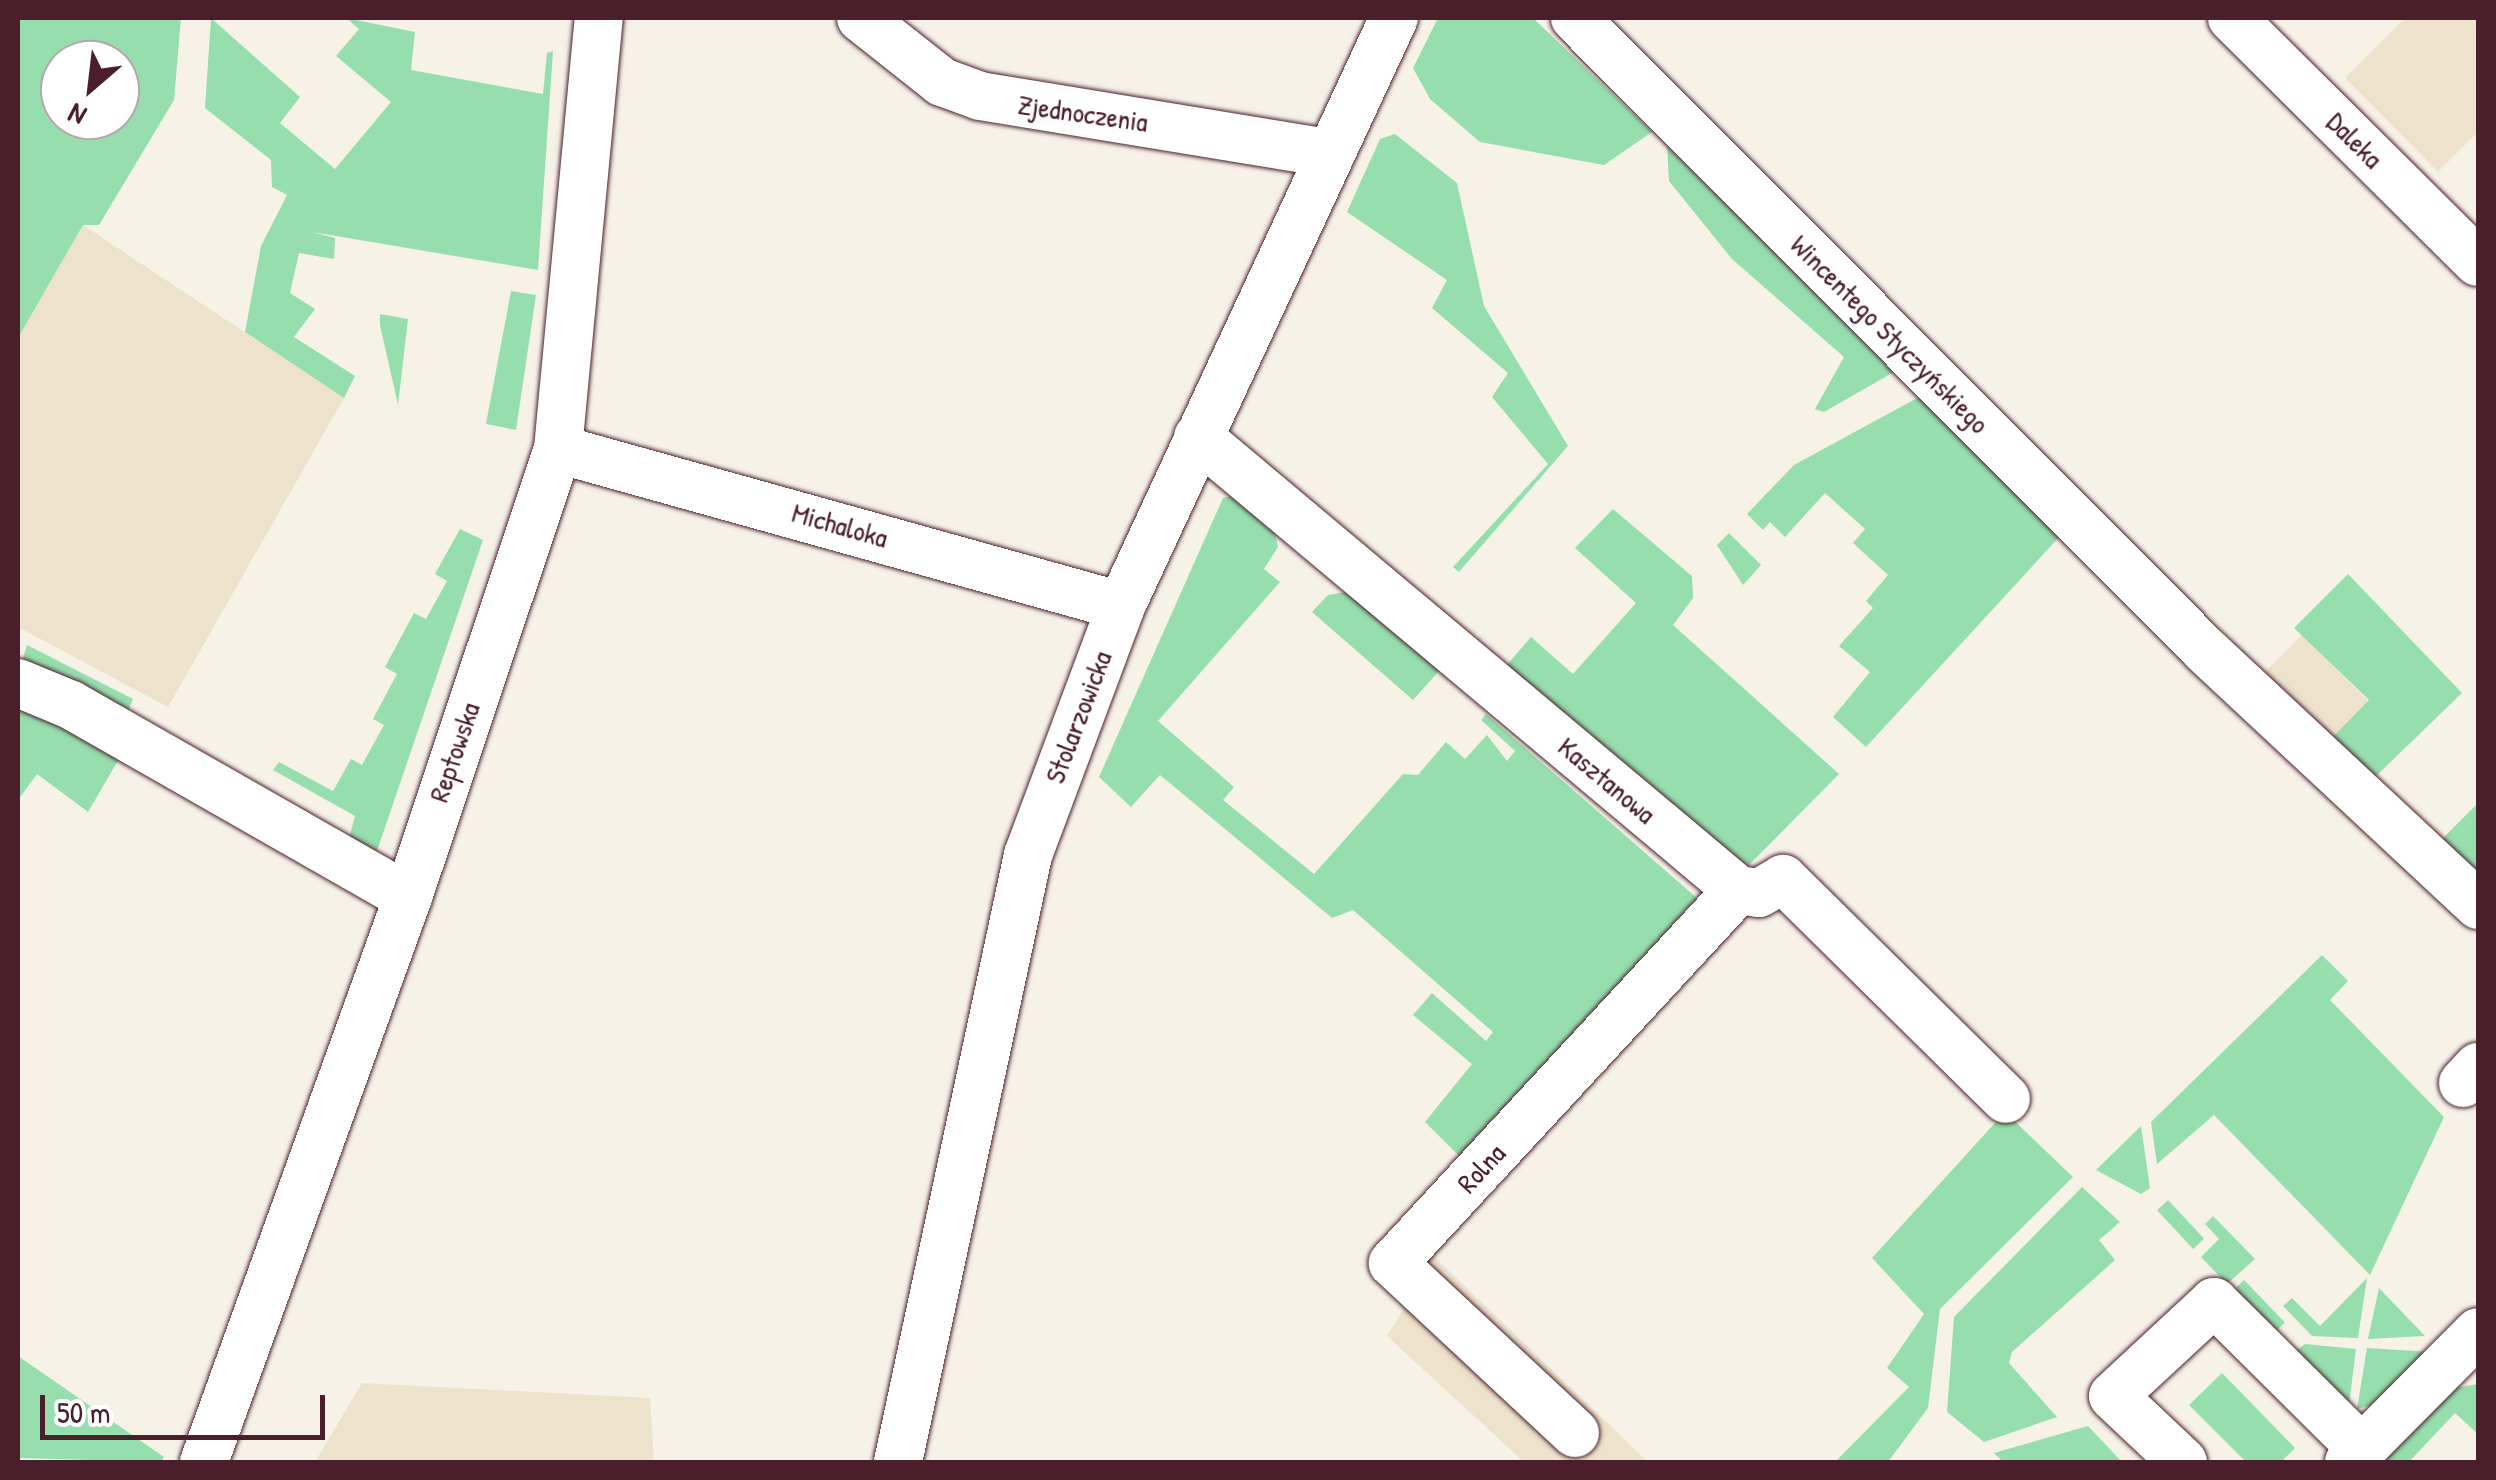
<!DOCTYPE html>
<meta charset="utf-8">
<style>
body{margin:0}
#map{position:relative;width:2496px;height:1480px;overflow:hidden;background:#f7f2e8;font-family:"Patrick Hand",sans-serif}
div>[style]{position:absolute}
.built>*{inset:0;background:#ede2cc;transform-origin:0 0}
.green>*{inset:0;background:#96dead;transform-origin:0 0}
.roads{filter:drop-shadow(0 0 2px #4a1f2b) drop-shadow(0 0 2px #4a1f2b)}
.minor>*{height:48px;margin:-24px;padding:0 24px;transform-origin:24px;border-radius:24px;background:#fff}
span{translate:-50% -50%;white-space:nowrap;text-align:center;line-height:1.15;-webkit-text-stroke:8px #fff;paint-order:stroke}
.street-label{font-size:28px;color:#4a1f2b}
.frame{position:absolute;inset:0;border:20px solid #4a1f2b;pointer-events:none}
.north{position:absolute;left:40px;top:40px;width:100px;height:100px;box-sizing:border-box;background:#fff;border:2px solid #b7a5aa;border-radius:50%;rotate:208deg;font-size:28px;font-weight:700;line-height:40px;text-align:center;color:#4a1f2b}
.north::after{content:'';display:block;margin:auto;width:35px;height:45px;background:#4a1f2b;clip-path:polygon(50% 0,100% 100%,50% 72%,0 100%)}
.scale{position:absolute;left:40px;top:1395px;width:285px;height:45px;box-sizing:border-box;border:5px solid #4a1f2b;border-top:0;padding-left:12px;font-size:30px;line-height:35px;white-space:nowrap;color:#4a1f2b;-webkit-text-stroke:8px #fff;paint-order:stroke}
</style>
<div id="map">
<div class="built">
<div style="clip-path:polygon(2405px 18px,2478px 18px,2478px 132px,2438px 172px,2345px 78px)"></div>
<div style="clip-path:polygon(83px 225px,344px 398px,168px 707px,18px 627px,18px 338px)"></div>
<div style="left:2302px;top:635px;width:94px;height:61px;rotate:45deg"></div>
<div style="clip-path:polygon(1429px 1252px,1648px 1462px,1524px 1462px,1387px 1336px,1427px 1271px)"></div>
<div style="clip-path:polygon(362px 1383px,650px 1398px,654px 1462px,315px 1462px)"></div>
</div>
<div class="green">
<div style="clip-path:polygon(evenodd,18px 18px,181px 18px,174px 100px,99px 225px,83px 225px,18px 338px,18px 18px,60px 60px,120px 60px,120px 120px,60px 120px,60px 60px)"></div>
<div style="clip-path:polygon(211px 18px,300px 97px,280px 123px,335px 169px,391px 102px,336px 56px,359px 29px,346px 18px,415px 32px,411px 70px,543px 94px,547px 53px,553px 51px,538px 270px,312px 232px,335px 238px,334px 259px,299px 253px,290px 293px,315px 309px,294px 337px,355px 376px,344px 398px,245px 332px,261px 246px,287px 195px,272px 187px,271px 160px,205px 108px)"></div>
<div style="clip-path:polygon(1438px 18px,1533px 18px,1652px 132px,1604px 165px,1480px 142px,1430px 99px,1413px 68px)"></div>
<div style="clip-path:polygon(1395px 134px,1457px 183px,1484px 306px,1568px 446px,1459px 572px,1453px 567px,1548px 464px,1492px 397px,1508px 373px,1432px 308px,1447px 280px,1347px 212px,1380px 139px)"></div>
<div style="clip-path:polygon(1667px 146px,1894px 372px,1824px 412px,1815px 409px,1844px 357px,1732px 259px,1669px 181px)"></div>
<div style="clip-path:polygon(511px 291px,536px 295px,516px 430px,486px 424px)"></div>
<div style="clip-path:polygon(380px 314px,408px 319px,398px 405px,380px 325px)"></div>
<div style="clip-path:polygon(1919px 397px,2062px 534px,1866px 747px,1833px 717px,1870px 672px,1839px 646px,1873px 608px,1866px 601px,1888px 575px,1853px 543px,1865px 529px,1825px 493px,1785px 537px,1770px 522px,1763px 530px,1747px 514px,1794px 465px)"></div>
<div style="clip-path:polygon(1232px 496px,1274px 530px,1278px 547px,1264px 569px,1280px 582px,1158px 721px,1234px 787px,1223px 800px,1314px 874px,1403px 774px,1418px 775px,1446px 742px,1465px 759px,1487px 735px,1507px 761px,1515px 751px,1481px 720px,1486px 714px,1706px 906px,1462px 1159px,1425px 1122px,1472px 1064px,1413px 1015px,1432px 993px,1486px 1041px,1493px 1032px,1353px 910px,1332px 918px,1160px 775px,1131px 807px,1099px 777px,1223px 498px)"></div>
<div style="clip-path:polygon(1613px 509px,1692px 576px,1693px 598px,1673px 625px,1839px 774px,1749px 865px,1731px 862px,1506px 666px,1531px 637px,1573px 674px,1636px 603px,1575px 548px)"></div>
<div style="clip-path:polygon(460px 529px,483px 540px,377px 851px,347px 845px,355px 816px,273px 770px,279px 762px,333px 791px,351px 759px,362px 765px,384px 725px,373px 719px,397px 674px,385px 667px,414px 613px,426px 619px,447px 581px,435px 574px)"></div>
<div style="clip-path:polygon(1729px 533px,1761px 565px,1743px 585px,1717px 545px)"></div>
<div style="clip-path:polygon(2348px 574px,2462px 693px,2375px 777px,2322px 748px,2369px 700px,2294px 628px)"></div>
<div style="clip-path:polygon(1346px 592px,1439px 671px,1413px 700px,1312px 612px,1328px 595px)"></div>
<div style="clip-path:polygon(27px 645px,133px 699px,125px 719px,19px 670px)"></div>
<div style="clip-path:polygon(18px 693px,126px 747px,88px 812px,37px 774px,18px 800px)"></div>
<div style="clip-path:polygon(2478px 803px,2478px 884px,2438px 843px)"></div>
<div style="clip-path:polygon(2322px 955px,2348px 981px,2330px 1000px,2444px 1117px,2370px 1275px,2214px 1115px,2157px 1164px,2151px 1122px)"></div>
<div style="clip-path:polygon(2005px 1112px,2073px 1177px,1940px 1309px,1928px 1408px,1888px 1462px,1835px 1462px,1909px 1387px,1887px 1368px,1924px 1314px,1872px 1258px)"></div>
<div style="clip-path:polygon(2141px 1126px,2150px 1188px,2141px 1194px,2096px 1170px)"></div>
<div style="clip-path:polygon(2082px 1187px,2120px 1222px,2099px 1240px,2115px 1260px,2012px 1352px,2009px 1363px,2057px 1417px,1984px 1442px,1947px 1412px,1954px 1317px)"></div>
<div style="left:2168px;top:1200px;width:53px;height:15px;rotate:47deg"></div>
<div style="clip-path:polygon(2213px 1216px,2255px 1259px,2227px 1284px,2201px 1257px,2219px 1239px,2205px 1224px)"></div>
<div style="clip-path:polygon(2367px 1278px,2358px 1338px,2312px 1336px,2283px 1306px,2292px 1298px,2320px 1326px)"></div>
<div style="left:2244px;top:1280px;width:59px;height:14px;rotate:46deg"></div>
<div style="clip-path:polygon(2379px 1288px,2425px 1336px,2368px 1339px)"></div>
<div style="clip-path:polygon(2305px 1344px,2356px 1349px,2349px 1405px,2292px 1354px)"></div>
<div style="clip-path:polygon(2367px 1348px,2432px 1352px,2375px 1404px,2357px 1409px)"></div>
<div style="clip-path:polygon(18px 1356px,164px 1457px,161px 1462px,18px 1458px)"></div>
<div style="clip-path:polygon(2222px 1373px,2295px 1448px,2281px 1462px,2246px 1462px,2189px 1405px)"></div>
<div style="clip-path:polygon(2478px 1384px,2478px 1434px,2455px 1413px,2409px 1462px,2382px 1462px,2455px 1388px)"></div>
<div style="clip-path:polygon(2088px 1426px,2122px 1462px,2003px 1462px,1994px 1453px)"></div>
</div>
<div class="roads">
<div class="minor">
<div style="left:861px;top:18px;width:103px;rotate:38.3deg"></div>
<div style="left:942px;top:82px;width:40px;rotate:20.2deg"></div>
<div style="left:980px;top:96px;width:354px;rotate:9.3deg"></div>
<div style="left:1575px;top:18px;width:892px;rotate:45.09deg"></div>
<div style="left:2205px;top:650px;width:374px;rotate:43deg"></div>
<div style="left:2232px;top:18px;width:346px;rotate:44.8deg"></div>
<div style="left:1198px;top:437px;width:705px;rotate:39.99deg"></div>
<div style="left:1738px;top:890px;width:21px;rotate:8deg"></div>
<div style="left:1759px;top:893px;width:28px;rotate:-30deg"></div>
<div style="left:1783px;top:879px;width:313px;rotate:44.6deg"></div>
<div style="left:558px;top:449px;width:584px;rotate:15.58deg"></div>
<div style="left:18px;top:683px;width:57px;rotate:22.5deg"></div>
<div style="left:71px;top:705px;width:388px;rotate:29.7deg"></div>
<div style="left:2463px;top:1083px;width:22px;rotate:-47deg"></div>
<div style="left:1575px;top:1433px;width:249px;rotate:-137deg"></div>
<div style="left:1393px;top:1263px;width:508px;rotate:-47.23deg"></div>
<div style="left:204px;top:1462px;width:601px;rotate:-70.15deg"></div>
<div style="left:408px;top:897px;width:472px;rotate:-71.5deg"></div>
<div style="left:558px;top:449px;width:433px;rotate:-84.6deg"></div>
<div style="left:898px;top:1462px;width:621px;rotate:-77.91deg"></div>
<div style="left:1028px;top:855px;width:266px;rotate:-69.5deg"></div>
<div style="left:1121px;top:606px;width:648px;rotate:-65.1deg"></div>
<div style="left:2183px;top:1462px;width:96px;rotate:-136.7deg"></div>
<div style="left:2113px;top:1396px;width:138px;rotate:-42.9deg"></div>
<div style="left:2214px;top:1302px;width:209px;rotate:44.8deg"></div>
<div style="left:2349px;top:1462px;width:183px;rotate:-45.2deg"></div>
</div>
</div>
<div class="street-label">
<span style="left:1083px;top:113px;rotate:8deg">Zjednoczenia</span>
<span style="left:2355px;top:140px;rotate:45deg">Daleka</span>
<span style="left:1890px;top:334px;rotate:45deg">Wincentego Styczyńskiego</span>
<span style="left:840px;top:525px;rotate:16deg">Michaloka</span>
<span style="left:1078px;top:717px;rotate:-69deg">Stolarzowicka</span>
<span style="left:454px;top:752px;rotate:-71deg">Reptowska</span>
<span style="left:1607px;top:780px;rotate:40deg">Kasztanowa</span>
<span style="left:1481px;top:1168px;rotate:-47deg">Rolna</span>
</div>
<div class="frame"></div>
<div class="north">N</div>
<div class="scale">50 m</div>
</div>
